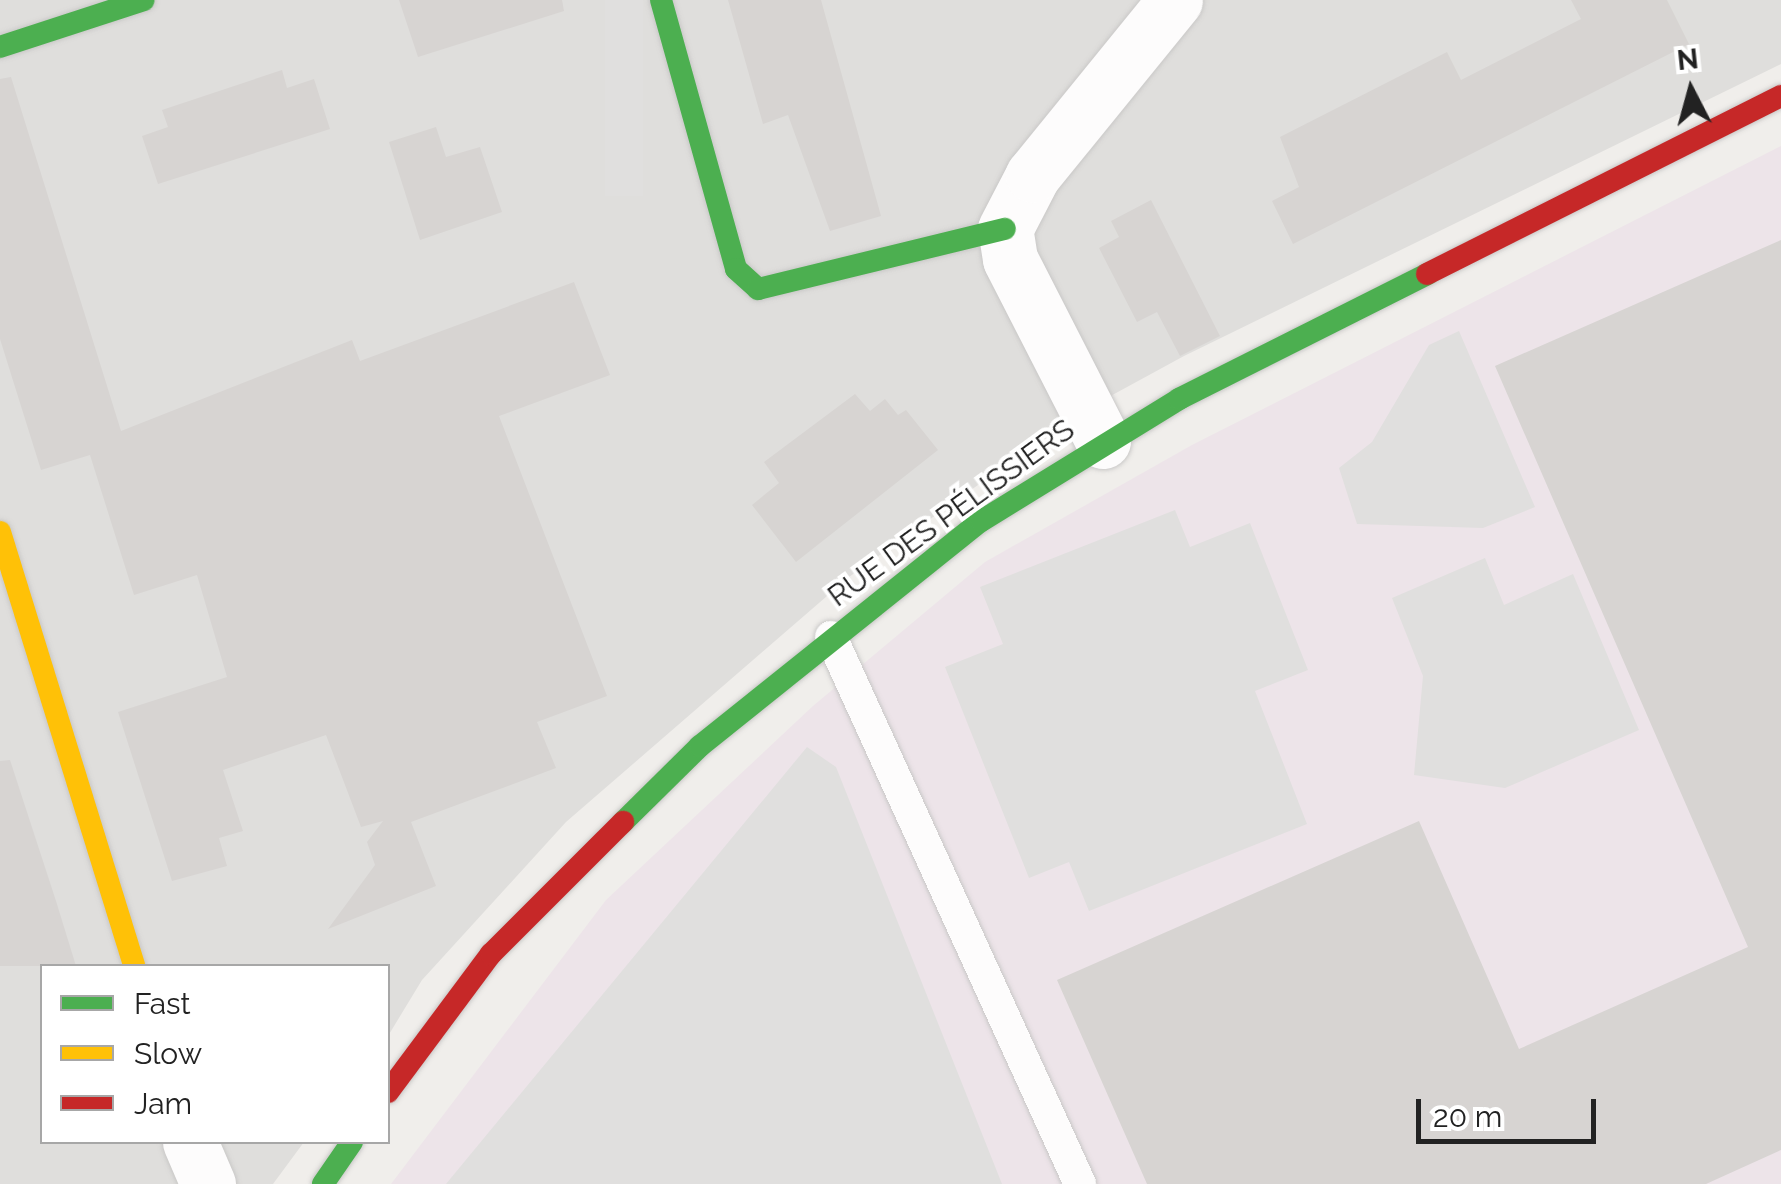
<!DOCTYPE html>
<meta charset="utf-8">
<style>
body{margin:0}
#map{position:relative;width:1781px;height:1184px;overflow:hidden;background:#f0eeeb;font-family:Raleway,sans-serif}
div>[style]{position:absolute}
.residential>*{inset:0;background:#dfdedc}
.industrial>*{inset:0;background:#ede4e9}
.parking>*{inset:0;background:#e0dfde;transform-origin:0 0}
.building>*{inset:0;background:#d7d4d2}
.roads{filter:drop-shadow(0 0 2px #c9c8c7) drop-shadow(0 0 2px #c9c8c7)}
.lane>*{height:32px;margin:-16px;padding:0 16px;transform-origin:16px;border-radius:16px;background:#fdfcfc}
.street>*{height:55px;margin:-27.5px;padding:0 27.5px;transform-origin:27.5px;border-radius:27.5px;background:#fdfcfc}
.fast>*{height:22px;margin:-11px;padding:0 11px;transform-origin:11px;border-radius:11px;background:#4caf50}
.slow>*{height:22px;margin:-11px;padding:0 11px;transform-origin:11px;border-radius:11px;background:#ffc107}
.jam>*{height:22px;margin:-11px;padding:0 11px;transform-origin:11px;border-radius:11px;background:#c62828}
span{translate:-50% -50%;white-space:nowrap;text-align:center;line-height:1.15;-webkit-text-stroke:8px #fff;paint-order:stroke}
.street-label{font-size:30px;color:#222}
.legend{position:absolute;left:40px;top:964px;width:350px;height:180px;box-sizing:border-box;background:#fff;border:2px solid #a7a7a7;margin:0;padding:12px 18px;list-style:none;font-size:30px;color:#222}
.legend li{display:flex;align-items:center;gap:20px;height:50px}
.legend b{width:50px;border:2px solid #a7a7a7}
.north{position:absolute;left:1641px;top:40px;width:100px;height:100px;-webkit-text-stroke:8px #fff;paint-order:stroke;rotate:354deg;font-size:28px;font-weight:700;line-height:40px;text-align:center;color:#222}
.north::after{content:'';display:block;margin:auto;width:35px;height:45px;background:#222;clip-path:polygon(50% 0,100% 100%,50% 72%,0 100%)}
.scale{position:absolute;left:1416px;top:1099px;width:180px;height:45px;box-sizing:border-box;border:5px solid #222;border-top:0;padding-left:12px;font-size:30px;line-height:35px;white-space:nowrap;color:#222;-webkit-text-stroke:8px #fff;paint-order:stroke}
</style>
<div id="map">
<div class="residential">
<div style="clip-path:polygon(0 0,1781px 0,1781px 64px,1184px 356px,1094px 405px,992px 475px,849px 577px,566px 822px,422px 980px,388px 1036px,388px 966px,42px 966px,42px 1142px,304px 1142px,273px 1184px,0 1184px)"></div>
</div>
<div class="industrial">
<div style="clip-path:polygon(1781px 146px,1781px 1184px,391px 1184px,606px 900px,813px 706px,985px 562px,1192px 445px)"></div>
</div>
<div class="parking">
<div style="left:605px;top:0;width:38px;height:196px"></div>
<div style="clip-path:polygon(1459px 331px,1535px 507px,1483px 528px,1357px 524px,1339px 468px,1372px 442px,1429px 345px)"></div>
<div style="clip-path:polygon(1175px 510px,1190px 547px,1250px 523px,1308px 670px,1255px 691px,1307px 824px,1089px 911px,1069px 862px,1029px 878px,945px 667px,1003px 644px,980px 587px)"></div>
<div style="clip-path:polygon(1485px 558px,1504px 605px,1573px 574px,1639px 730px,1505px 788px,1414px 775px,1423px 676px,1392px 598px)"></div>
<div style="clip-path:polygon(807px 747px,836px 767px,1002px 1184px,446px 1184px)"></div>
</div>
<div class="building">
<div style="clip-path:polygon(399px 0,562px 0,564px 11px,418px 57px)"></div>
<div style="clip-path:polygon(728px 0,821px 0,881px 216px,830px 231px,788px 115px,763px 124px)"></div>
<div style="clip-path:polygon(1571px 0,1667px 0,1689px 44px,1293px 244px,1272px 201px,1299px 187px,1280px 137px,1447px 52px,1461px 80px,1581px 19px)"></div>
<div style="clip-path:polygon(282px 70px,287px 88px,314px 79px,330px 129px,158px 184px,142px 136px,168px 127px,162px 110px)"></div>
<div style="clip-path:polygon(11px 77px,121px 431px,352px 340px,360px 361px,574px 282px,610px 375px,499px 416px,607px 696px,537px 722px,556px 768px,411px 822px,436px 886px,328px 929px,375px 865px,367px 842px,383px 821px,361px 827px,326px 735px,223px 770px,243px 831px,219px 838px,227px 866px,172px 881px,118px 712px,227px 677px,197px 575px,134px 595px,90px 455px,41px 470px,0 339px,0 79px)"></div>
<div style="clip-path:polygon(436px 127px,446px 157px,480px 147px,502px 212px,420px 240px,389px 142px)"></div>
<div style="clip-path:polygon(1151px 200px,1220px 336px,1180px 356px,1157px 312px,1137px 322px,1099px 248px,1119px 237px,1111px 221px)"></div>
<div style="clip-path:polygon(1781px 240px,1781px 1150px,1706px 1184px,1147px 1184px,1057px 980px,1419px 821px,1519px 1049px,1748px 947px,1495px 366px)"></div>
<div style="clip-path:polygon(855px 394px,870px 411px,885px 399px,898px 415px,906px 410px,938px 450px,796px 562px,752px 505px,779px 483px,764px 462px)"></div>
<div style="clip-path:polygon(10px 760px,56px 901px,76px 966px,0 966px,0 761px)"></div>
</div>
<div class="roads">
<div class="lane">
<div style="left:831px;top:637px;width:601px;rotate:65.52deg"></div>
</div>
<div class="street">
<div style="left:1103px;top:441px;width:204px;rotate:-117.1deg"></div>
<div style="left:1010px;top:259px;width:30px;rotate:-99deg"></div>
<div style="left:1005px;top:229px;width:61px;rotate:-62.6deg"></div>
<div style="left:1033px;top:175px;width:225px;rotate:-50.9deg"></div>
<div style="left:190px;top:1142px;width:46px;rotate:66.8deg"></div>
</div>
<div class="fast">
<div style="left:661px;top:0;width:279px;rotate:74.4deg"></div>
<div style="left:736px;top:269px;width:30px;rotate:42deg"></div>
<div style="left:758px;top:289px;width:254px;rotate:-13.7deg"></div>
<div style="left:0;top:47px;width:151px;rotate:-18.1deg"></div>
<div style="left:623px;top:822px;width:108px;rotate:-44.6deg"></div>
<div style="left:700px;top:746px;width:360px;rotate:-38.7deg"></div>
<div style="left:981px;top:521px;width:233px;rotate:-31.6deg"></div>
<div style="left:1179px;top:399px;width:278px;rotate:-26.7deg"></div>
<div style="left:323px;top:1184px;width:51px;rotate:-55.4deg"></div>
</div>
<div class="slow">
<div style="left:0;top:532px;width:454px;rotate:72.8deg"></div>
</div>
<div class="jam">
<div style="left:1427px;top:274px;width:396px;rotate:-26.7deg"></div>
<div style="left:388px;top:1092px;width:172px;rotate:-53.3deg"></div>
<div style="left:491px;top:954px;width:187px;rotate:-45deg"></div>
</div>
</div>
<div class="street-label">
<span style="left:951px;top:513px;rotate:-36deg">RUE DES PÉLISSIERS</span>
</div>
<ul class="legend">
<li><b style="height:12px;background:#4caf50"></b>Fast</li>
<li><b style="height:12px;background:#ffc107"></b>Slow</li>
<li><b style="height:12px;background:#c62828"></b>Jam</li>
</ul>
<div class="north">N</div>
<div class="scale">20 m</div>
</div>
